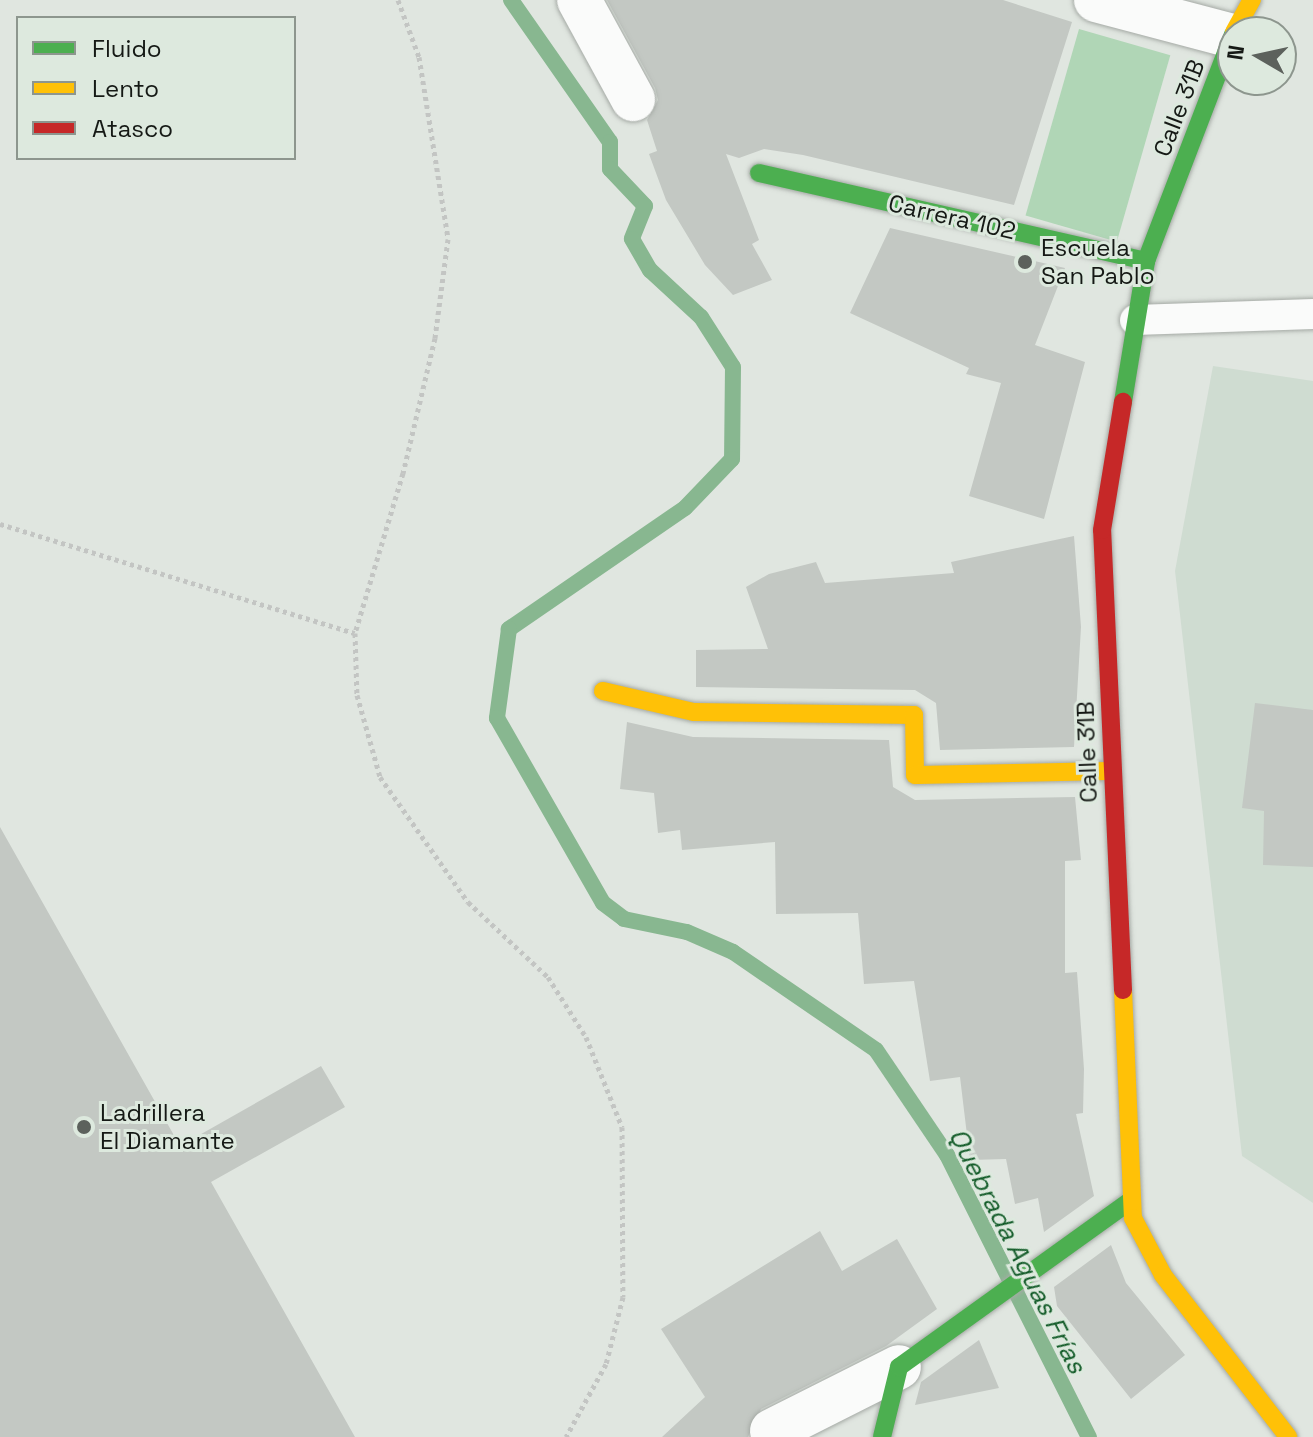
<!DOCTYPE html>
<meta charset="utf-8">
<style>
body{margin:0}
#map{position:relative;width:1313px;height:1437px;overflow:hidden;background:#e0e6e0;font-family:"Space Grotesk",sans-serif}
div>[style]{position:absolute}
.built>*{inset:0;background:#cfdcd1}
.green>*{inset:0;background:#b0d6b6;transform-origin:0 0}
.stream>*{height:16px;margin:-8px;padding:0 8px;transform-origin:8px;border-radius:8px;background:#88b790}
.building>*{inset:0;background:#c3c8c3}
.path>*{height:5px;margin-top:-2.5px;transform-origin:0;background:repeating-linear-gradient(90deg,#c3c5c3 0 4px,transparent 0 8px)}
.roads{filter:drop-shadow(0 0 2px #a5aaa5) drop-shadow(0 0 2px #a5aaa5)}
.lane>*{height:30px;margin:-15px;padding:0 15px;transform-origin:15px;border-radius:15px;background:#fafbfa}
.street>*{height:44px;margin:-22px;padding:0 22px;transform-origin:22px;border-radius:22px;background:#fafbfa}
.fast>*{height:18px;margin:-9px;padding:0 9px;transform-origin:9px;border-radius:9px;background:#4caf50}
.slow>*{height:18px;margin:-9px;padding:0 9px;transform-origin:9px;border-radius:9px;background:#ffc107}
.jam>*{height:18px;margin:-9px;padding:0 9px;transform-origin:9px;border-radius:9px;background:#c62828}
.dots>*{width:22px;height:22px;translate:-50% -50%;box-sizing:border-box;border:4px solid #dde9de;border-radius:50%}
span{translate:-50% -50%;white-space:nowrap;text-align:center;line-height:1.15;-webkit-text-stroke:6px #dde9de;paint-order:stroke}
.street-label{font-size:24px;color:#151915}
.poi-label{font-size:24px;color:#151915}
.left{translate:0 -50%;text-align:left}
.water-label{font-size:26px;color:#125b28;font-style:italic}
.legend{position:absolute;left:16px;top:16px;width:280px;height:144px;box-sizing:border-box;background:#dde9de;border:2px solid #8d968e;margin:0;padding:10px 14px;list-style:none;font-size:24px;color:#151915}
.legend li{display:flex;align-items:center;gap:16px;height:40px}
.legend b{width:40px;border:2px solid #8d968e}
.north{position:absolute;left:1217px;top:16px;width:80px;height:80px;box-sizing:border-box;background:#dde9de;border:2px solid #8d968e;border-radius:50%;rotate:279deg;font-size:22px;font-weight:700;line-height:32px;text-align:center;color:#151915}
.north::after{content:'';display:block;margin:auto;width:28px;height:36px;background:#5c615c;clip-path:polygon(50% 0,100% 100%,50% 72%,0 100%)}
</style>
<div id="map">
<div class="built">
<div style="clip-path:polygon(1213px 366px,1313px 381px,1313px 1203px,1242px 1156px,1175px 571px)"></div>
</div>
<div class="green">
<div style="left:1079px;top:29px;width:95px;height:194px;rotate:16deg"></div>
</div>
<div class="stream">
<div style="left:511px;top:0;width:173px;rotate:55.1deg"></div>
<div style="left:610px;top:142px;width:27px;rotate:90deg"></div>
<div style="left:610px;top:169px;width:51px;rotate:46.6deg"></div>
<div style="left:645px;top:206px;width:35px;rotate:112deg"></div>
<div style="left:632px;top:239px;width:36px;rotate:60deg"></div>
<div style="left:650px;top:270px;width:69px;rotate:42.7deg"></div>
<div style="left:701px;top:317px;width:59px;rotate:57.4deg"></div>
<div style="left:733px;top:367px;width:92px;rotate:90.6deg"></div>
<div style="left:732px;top:459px;width:68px;rotate:133.8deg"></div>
<div style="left:685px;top:508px;width:214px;rotate:145.5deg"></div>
<div style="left:509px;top:629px;width:90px;rotate:97.7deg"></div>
<div style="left:497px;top:718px;width:213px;rotate:60.2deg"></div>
<div style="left:603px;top:903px;width:26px;rotate:37deg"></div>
<div style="left:624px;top:919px;width:64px;rotate:11.7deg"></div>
<div style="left:687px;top:932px;width:50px;rotate:23.5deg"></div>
<div style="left:733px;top:952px;width:173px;rotate:34.4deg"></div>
<div style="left:876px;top:1050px;width:127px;rotate:55.9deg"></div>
<div style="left:947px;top:1155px;width:316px;rotate:63.3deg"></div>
</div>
<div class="building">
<div style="clip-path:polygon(607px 0,1003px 0,1072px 22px,1014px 205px,803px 155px,764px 149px,739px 158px,726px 154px,759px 240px,752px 244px,772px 280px,733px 295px,705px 265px,666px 200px,649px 154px,657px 151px,647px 120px,658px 100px,655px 88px)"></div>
<div style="clip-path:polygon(890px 228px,1065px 268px,1035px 345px,1085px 362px,1044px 519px,969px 496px,1001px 383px,966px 374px,969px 368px,850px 313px)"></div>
<div style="clip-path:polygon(1074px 536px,1081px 627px,1074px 747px,940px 750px,936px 703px,915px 690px,696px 687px,696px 650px,768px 649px,746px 587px,769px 574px,816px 562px,825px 583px,954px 573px,951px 562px)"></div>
<div style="clip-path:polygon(1255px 703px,1313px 710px,1313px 867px,1263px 865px,1264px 811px,1242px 808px)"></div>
<div style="clip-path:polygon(627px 722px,693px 737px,889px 740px,893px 787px,915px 800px,1075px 797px,1081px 860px,1065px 861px,1065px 973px,1077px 972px,1084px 1069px,1083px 1113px,1076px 1114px,1094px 1196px,1044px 1232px,1038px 1198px,1015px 1204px,1006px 1159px,970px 1160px,960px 1077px,930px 1081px,914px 981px,864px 984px,858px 913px,776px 914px,775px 842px,682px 850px,680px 830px,658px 833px,654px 793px,620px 789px)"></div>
<div style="clip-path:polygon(0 827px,180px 1146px,321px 1066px,345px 1107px,211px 1182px,355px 1437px,0 1437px)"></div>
<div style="clip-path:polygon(820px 1231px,842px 1271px,897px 1239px,937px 1309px,886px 1346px,761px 1409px,748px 1437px,662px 1437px,705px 1397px,661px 1329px)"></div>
<div style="clip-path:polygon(1111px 1245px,1126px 1283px,1185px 1355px,1131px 1399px,1057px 1306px,1054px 1287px)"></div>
<div style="clip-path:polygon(979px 1340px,999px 1388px,915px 1405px,921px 1382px)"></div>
</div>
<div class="path">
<div style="left:398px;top:0;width:61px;rotate:69.8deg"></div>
<div style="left:419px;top:57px;width:184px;rotate:80.9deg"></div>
<div style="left:448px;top:239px;width:100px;rotate:97.5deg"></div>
<div style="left:435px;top:338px;width:139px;rotate:103.3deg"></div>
<div style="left:403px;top:473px;width:167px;rotate:106.7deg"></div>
<div style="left:355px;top:633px;width:62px;rotate:88.2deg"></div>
<div style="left:357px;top:695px;width:85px;rotate:74.3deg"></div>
<div style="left:380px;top:777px;width:153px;rotate:54.9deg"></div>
<div style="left:468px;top:902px;width:110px;rotate:43.2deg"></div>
<div style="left:548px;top:977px;width:71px;rotate:57.7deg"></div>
<div style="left:586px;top:1037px;width:97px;rotate:68.2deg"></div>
<div style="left:622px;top:1127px;width:170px;rotate:89.7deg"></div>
<div style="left:623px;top:1297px;width:69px;rotate:104.2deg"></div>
<div style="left:606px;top:1364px;width:83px;rotate:118.7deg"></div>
<div style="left:0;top:524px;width:371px;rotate:17.1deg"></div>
</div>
<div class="roads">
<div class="lane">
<div style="left:1135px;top:320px;width:178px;rotate:-1.9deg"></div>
</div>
<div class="street">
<div style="left:579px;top:0;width:113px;rotate:61.4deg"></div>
<div style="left:1096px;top:0;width:141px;rotate:14.8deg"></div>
<div style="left:772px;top:1431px;width:142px;rotate:-26.7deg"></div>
</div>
<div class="fast">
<div style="left:759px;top:173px;width:397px;rotate:12.8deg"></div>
<div style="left:1123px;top:402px;width:143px;rotate:-80.7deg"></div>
<div style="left:1146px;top:261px;width:243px;rotate:-69deg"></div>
<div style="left:882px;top:1437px;width:72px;rotate:-76.3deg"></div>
<div style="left:899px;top:1367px;width:286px;rotate:-35.7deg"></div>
</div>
<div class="slow">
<div style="left:1234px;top:32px;width:37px;rotate:-61deg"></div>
<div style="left:603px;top:691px;width:93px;rotate:13deg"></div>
<div style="left:694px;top:712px;width:220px;rotate:0.8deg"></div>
<div style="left:914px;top:715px;width:60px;rotate:89deg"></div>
<div style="left:915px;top:775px;width:197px;rotate:-1.2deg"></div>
<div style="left:1123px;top:990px;width:228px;rotate:87.5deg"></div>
<div style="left:1133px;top:1218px;width:64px;rotate:62.2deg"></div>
<div style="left:1163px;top:1275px;width:205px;rotate:52.3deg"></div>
</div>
<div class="jam">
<div style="left:1123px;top:990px;width:460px;rotate:-92.6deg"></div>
<div style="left:1102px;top:530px;width:130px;rotate:-80.7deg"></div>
</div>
</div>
<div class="dots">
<div style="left:1025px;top:262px;background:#5c615c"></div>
<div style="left:84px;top:1127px;background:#5c615c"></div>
</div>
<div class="street-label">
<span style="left:1179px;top:108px;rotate:-69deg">Calle 31B</span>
<span style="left:952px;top:217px;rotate:13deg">Carrera 102</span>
<span style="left:1087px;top:752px;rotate:-92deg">Calle 31B</span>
</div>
<div class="poi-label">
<span class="left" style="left:1041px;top:262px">Escuela<br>San Pablo</span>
<span class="left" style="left:100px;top:1127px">Ladrillera<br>El Diamante</span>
</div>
<div class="water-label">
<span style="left:1017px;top:1251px;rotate:63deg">Quebrada Aguas Frías</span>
</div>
<ul class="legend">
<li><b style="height:10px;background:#4caf50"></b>Fluido</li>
<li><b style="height:10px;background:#ffc107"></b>Lento</li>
<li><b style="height:10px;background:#c62828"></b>Atasco</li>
</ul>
<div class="north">N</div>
</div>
